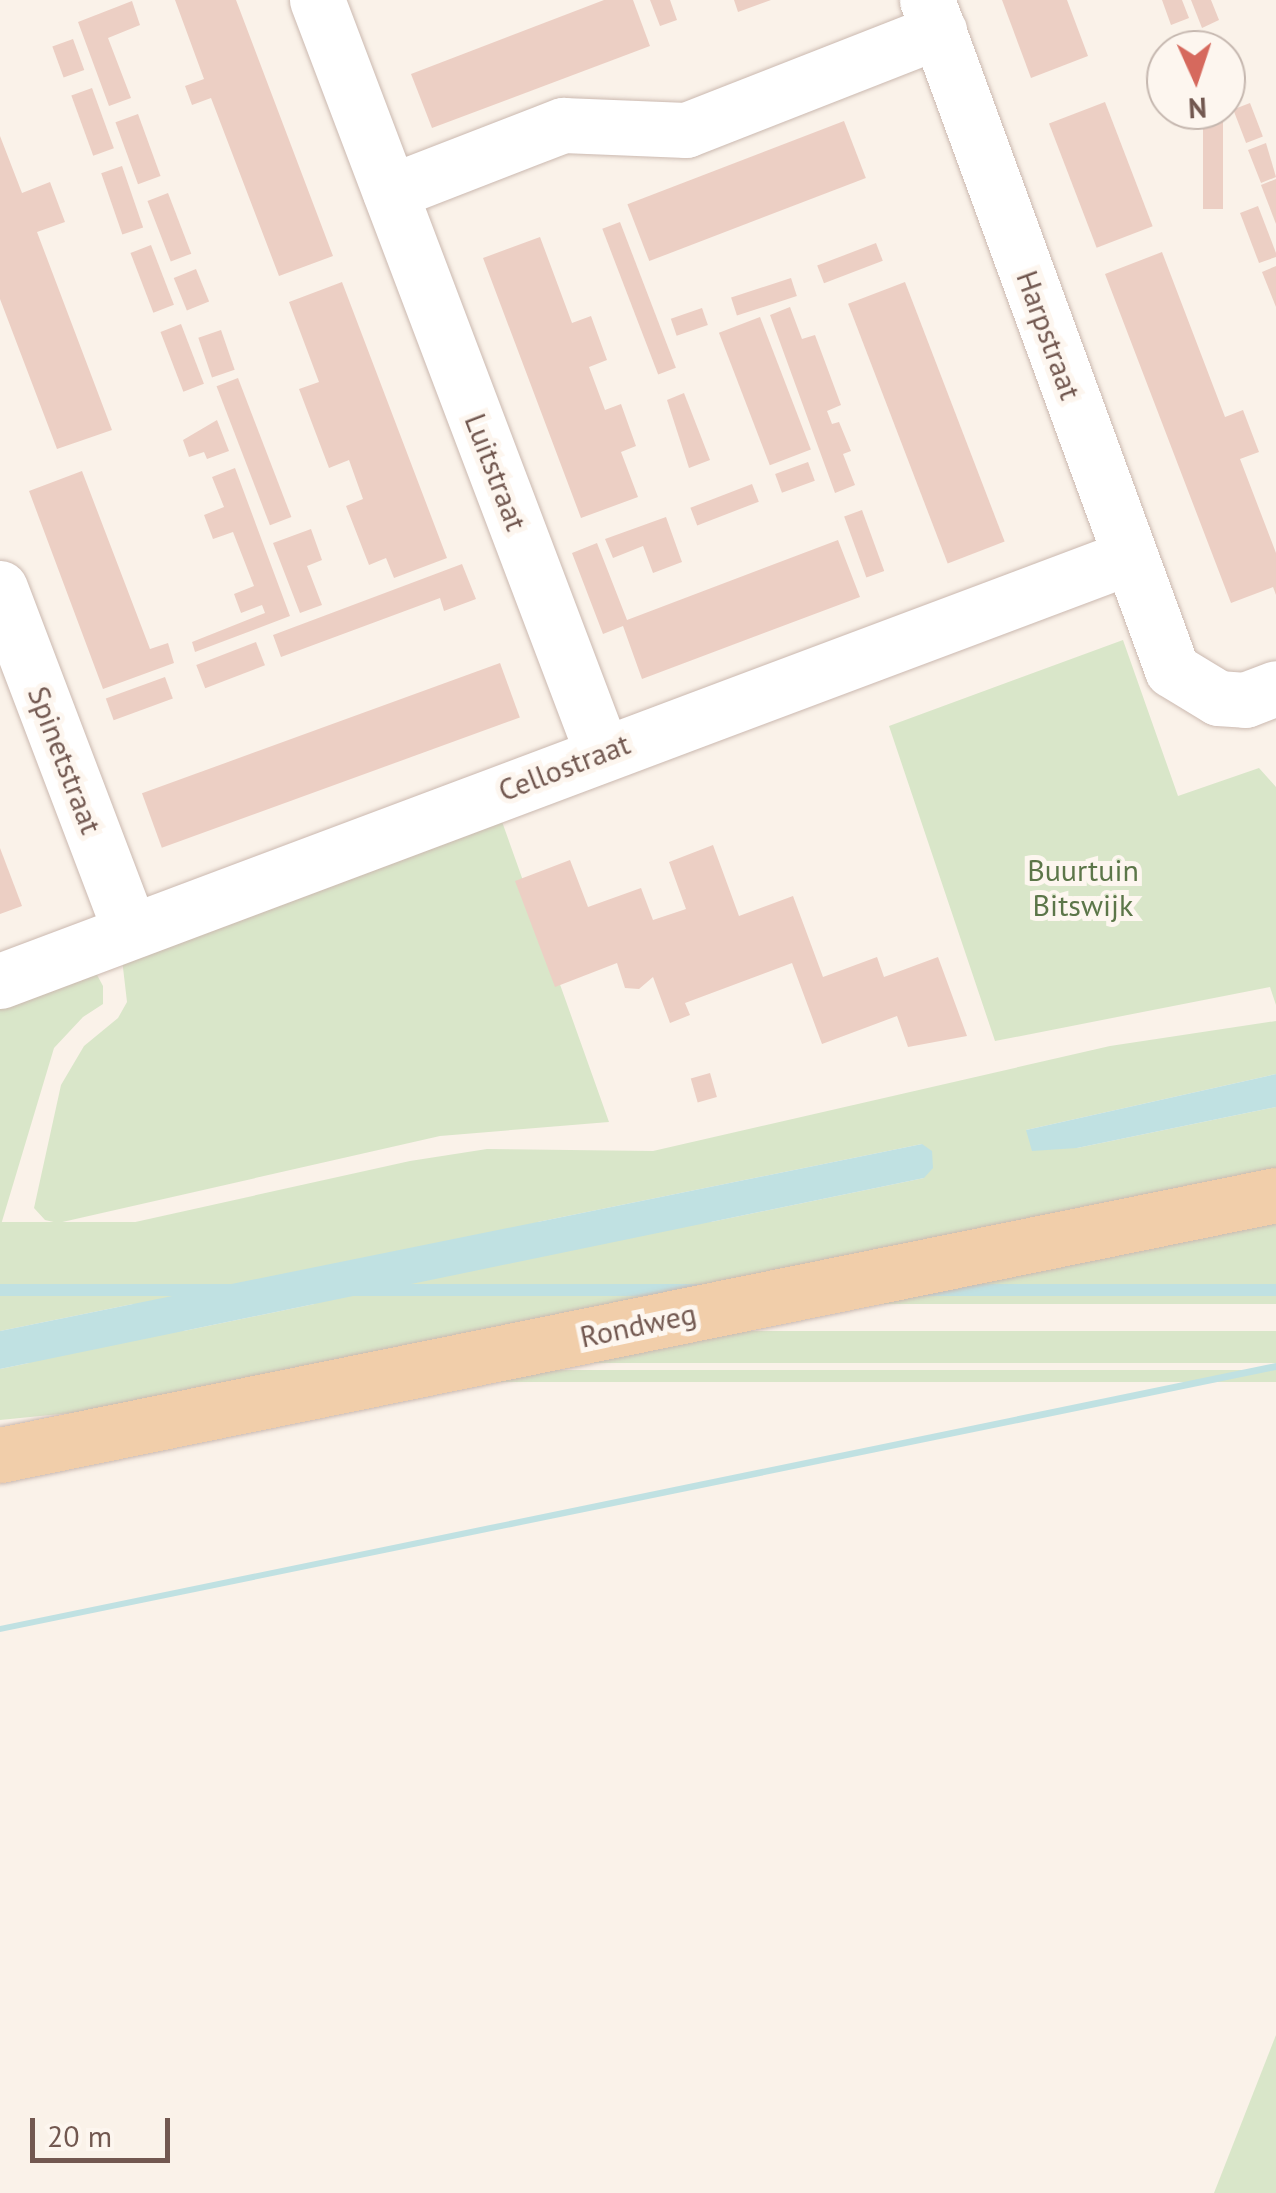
<!DOCTYPE html>
<style>
body{margin:0}
#map{position:relative;width:1276px;height:2193px;overflow:hidden;background:#faf2e9;font-family:"PT Sans",sans-serif}
div>[style]{position:absolute}
.green>*{inset:0;background:#d9e6c9;transform-origin:0 0}
.water>*{inset:0;background:#c0e1e2;transform-origin:0 0}
.building>*{inset:0;background:#eccfc4;transform-origin:0 0}
.roads{filter:drop-shadow(0 0 2px #cbb9b0) drop-shadow(0 0 2px #cbb9b0)}
.minor>*{height:55px;margin:-27.5px;padding:0 27.5px;transform-origin:27.5px;border-radius:27.5px;background:#fff}
.major>*{height:55px;margin:-27.5px;padding:0 27.5px;transform-origin:27.5px;border-radius:27.5px;background:#f1ceaa}
span{translate:-50% -50%;white-space:nowrap;text-align:center;line-height:1.15;-webkit-text-stroke:10px #fdf6ef;paint-order:stroke}
.street-label{font-size:30px;color:#725850}
.park-label{font-size:30px;color:#5c7649}
.north{position:absolute;left:1146px;top:30px;width:100px;height:100px;box-sizing:border-box;background:#fdf6ef;border:2px solid #c5b7af;border-radius:50%;rotate:177deg;font-size:28px;font-weight:700;line-height:40px;text-align:center;color:#725850}
.north::after{content:'';display:block;margin:auto;width:35px;height:45px;background:#d6695d;clip-path:polygon(50% 0,100% 100%,50% 72%,0 100%)}
.scale{position:absolute;left:30px;top:2118px;width:140px;height:45px;box-sizing:border-box;border:5px solid #725850;border-top:0;padding-left:12px;font-size:30px;line-height:35px;white-space:nowrap;color:#725850;-webkit-text-stroke:8px #fdf6ef;paint-order:stroke}
</style>
<div id="map">
<div class="green">
<div style="clip-path:polygon(1123px 640px,1178px 796px,1259px 768px,1276px 787px,1276px 1005px,1270px 987px,995px 1041px,889px 726px)"></div>
<div style="clip-path:polygon(500px 816px,609px 1122px,440px 1136px,58px 1223px,45px 1220px,34px 1208px,61px 1085px,84px 1046px,118px 1018px,127px 1002px,122px 959px)"></div>
<div style="clip-path:polygon(96px 973px,103px 986px,103px 1004px,83px 1017px,54px 1048px,0 1228px,0 1009px)"></div>
<div style="clip-path:polygon(1276px 1021px,1276px 1074px,1026px 1130px,1077px 1148px,1276px 1107px,1276px 1170px,91px 1411px,0 1420px,0 1369px,924px 1178px,922px 1144px,0 1331px,0 1252px,410px 1161px,487px 1149px,653px 1151px,1110px 1046px)"></div>
<div style="left:1276px;top:1222px;width:62px;height:1302px;rotate:90deg"></div>
<div style="left:1276px;top:1296px;width:8px;height:1302px;rotate:90deg"></div>
<div style="left:1276px;top:1331px;width:32px;height:1302px;rotate:90deg"></div>
<div style="left:1276px;top:1370px;width:12px;height:1303px;rotate:90deg"></div>
<div style="clip-path:polygon(1276px 2035px,1276px 2193px,1214px 2193px)"></div>
</div>
<div class="water">
<div style="clip-path:polygon(1276px 1074px,1276px 1107px,1077px 1148px,1032px 1151px,1026px 1130px)"></div>
<div style="clip-path:polygon(922px 1144px,932px 1151px,933px 1168px,924px 1178px,0 1369px,0 1331px)"></div>
<div style="left:1276px;top:1284px;width:12px;height:1302px;rotate:90deg"></div>
<div style="clip-path:polygon(1276px 1363px,1276px 1370px,0 1632px,0 1626px)"></div>
</div>
<div class="building">
<div style="clip-path:polygon(175px 0,236px 0,333px 256px,279px 276px,211px 98px,192px 105px,185px 86px,204px 79px)"></div>
<div style="clip-path:polygon(604px 0,633px 0,650px 46px,432px 128px,411px 74px)"></div>
<div style="clip-path:polygon(650px 0,670px 0,677px 20px,660px 26px)"></div>
<div style="clip-path:polygon(734px 0,771px 0,738px 12px)"></div>
<div style="clip-path:polygon(1002px 0,1067px 0,1088px 56px,1031px 78px)"></div>
<div style="clip-path:polygon(1162px 0,1182px 0,1189px 18px,1171px 25px)"></div>
<div style="clip-path:polygon(1191px 0,1211px 0,1219px 20px,1202px 28px)"></div>
<div style="clip-path:polygon(132px 1px,140px 25px,108px 38px,131px 98px,109px 106px,78px 22px)"></div>
<div style="left:73px;top:39px;width:33px;height:22px;rotate:70deg"></div>
<div style="clip-path:polygon(1232px 53px,1244px 87px,1226px 95px,1226px 55px)"></div>
<div style="left:92px;top:88px;width:64px;height:22px;rotate:70deg"></div>
<div style="left:1105px;top:102px;width:133px;height:60px;rotate:69deg"></div>
<div style="left:1250px;top:103px;width:36px;height:18px;rotate:69deg"></div>
<div style="left:1203px;top:110px;width:20px;height:99px"></div>
<div style="left:138px;top:114px;width:66px;height:24px;rotate:70deg"></div>
<div style="left:844px;top:121px;width:61px;height:232px;rotate:69deg"></div>
<div style="clip-path:polygon(0 136px,22px 193px,50px 182px,65px 222px,37px 232px,112px 430px,57px 449px,0 299px)"></div>
<div style="clip-path:polygon(1266px 143px,1276px 177px,1261px 183px,1248px 150px)"></div>
<div style="left:122px;top:166px;width:65px;height:22px;rotate:71deg"></div>
<div style="clip-path:polygon(1276px 179px,1276px 224px,1261px 185px)"></div>
<div style="left:168px;top:193px;width:65px;height:22px;rotate:69deg"></div>
<div style="clip-path:polygon(1258px 206px,1276px 253px,1276px 257px,1259px 263px,1240px 213px)"></div>
<div style="left:620px;top:222px;width:156px;height:19px;rotate:69deg"></div>
<div style="clip-path:polygon(540px 237px,572px 323px,591px 316px,607px 360px,589px 367px,605px 410px,621px 404px,636px 446px,621px 452px,638px 497px,581px 518px,483px 258px)"></div>
<div style="left:876px;top:243px;width:19px;height:63px;rotate:69deg"></div>
<div style="left:151px;top:245px;width:64px;height:22px;rotate:69deg"></div>
<div style="clip-path:polygon(1162px 252px,1225px 417px,1243px 410px,1259px 452px,1240px 459px,1276px 553px,1276px 595px,1273px 587px,1231px 603px,1105px 274px)"></div>
<div style="clip-path:polygon(1276px 266px,1276px 307px,1262px 272px)"></div>
<div style="left:196px;top:269px;width:35px;height:24px;rotate:68deg"></div>
<div style="left:791px;top:278px;width:19px;height:63px;rotate:72deg"></div>
<div style="clip-path:polygon(342px 282px,447px 558px,394px 578px,386px 558px,369px 565px,346px 506px,363px 499px,349px 460px,329px 468px,299px 389px,319px 382px,289px 302px)"></div>
<div style="left:905px;top:282px;width:278px;height:61px;rotate:69deg"></div>
<div style="clip-path:polygon(790px 307px,802px 339px,815px 335px,841px 405px,827px 411px,832px 424px,839px 422px,851px 451px,843px 454px,855px 485px,835px 493px,770px 315px)"></div>
<div style="left:702px;top:308px;width:18px;height:33px;rotate:71deg"></div>
<div style="left:760px;top:317px;width:142px;height:44px;rotate:69deg"></div>
<div style="left:181px;top:324px;width:64px;height:22px;rotate:69deg"></div>
<div style="left:221px;top:330px;width:42px;height:24px;rotate:71deg"></div>
<div style="left:238px;top:378px;width:149px;height:23px;rotate:69deg"></div>
<div style="clip-path:polygon(684px 393px,710px 460px,689px 468px,667px 400px)"></div>
<div style="clip-path:polygon(217px 420px,229px 451px,207px 459px,204px 452px,189px 457px,183px 440px)"></div>
<div style="left:808px;top:462px;width:20px;height:35px;rotate:70deg"></div>
<div style="clip-path:polygon(235px 468px,290px 616px,195px 652px,192px 642px,265px 613px,262px 605px,241px 613px,234px 594px,254px 586px,233px 532px,213px 539px,204px 515px,224px 507px,212px 477px)"></div>
<div style="clip-path:polygon(82px 471px,150px 649px,168px 643px,174px 663px,103px 689px,29px 491px)"></div>
<div style="left:752px;top:484px;width:19px;height:66px;rotate:69deg"></div>
<div style="left:862px;top:510px;width:65px;height:19px;rotate:70deg"></div>
<div style="clip-path:polygon(666px 517px,682px 562px,653px 573px,643px 546px,613px 558px,605px 539px)"></div>
<div style="clip-path:polygon(311px 529px,322px 560px,307px 566px,322px 605px,300px 613px,273px 543px)"></div>
<div style="clip-path:polygon(838px 540px,860px 597px,642px 679px,623px 626px,603px 634px,572px 553px,597px 543px,627px 620px)"></div>
<div style="clip-path:polygon(462px 564px,476px 599px,444px 611px,440px 598px,281px 657px,273px 635px)"></div>
<div style="left:256px;top:642px;width:25px;height:64px;rotate:69deg"></div>
<div style="left:500px;top:663px;width:58px;height:381px;rotate:70deg"></div>
<div style="left:165px;top:677px;width:23px;height:63px;rotate:70deg"></div>
<div style="clip-path:polygon(713px 845px,739px 916px,793px 896px,823px 977px,877px 957px,884px 977px,938px 957px,967px 1036px,908px 1047px,897px 1016px,822px 1044px,792px 963px,685px 1003px,690px 1015px,670px 1023px,653px 977px,639px 989px,625px 988px,617px 963px,555px 987px,515px 881px,570px 860px,588px 907px,641px 888px,653px 920px,686px 909px,669px 862px)"></div>
<div style="clip-path:polygon(0 848px,22px 906px,0 914px)"></div>
<div style="left:710px;top:1073px;width:25px;height:20px;rotate:74deg"></div>
</div>
<div class="roads">
<div class="minor">
<div style="left:317px;top:0;width:804px;rotate:69.24deg"></div>
<div style="left:927px;top:0;width:713px;rotate:69.91deg"></div>
<div style="left:1172px;top:670px;width:54px;rotate:31.3deg"></div>
<div style="left:1218px;top:698px;width:27px;rotate:4deg"></div>
<div style="left:1245px;top:700px;width:33px;rotate:-21deg"></div>
<div style="left:390px;top:192px;width:186px;rotate:-21.2deg"></div>
<div style="left:563px;top:125px;width:123px;rotate:2.3deg"></div>
<div style="left:686px;top:130px;width:272px;rotate:-21.4deg"></div>
<div style="left:0;top:588px;width:367px;rotate:69.2deg"></div>
<div style="left:0;top:981px;width:1206px;rotate:-20.58deg"></div>
</div>
<div class="major">
<div style="left:0;top:1455px;width:1302px;rotate:-11.52deg"></div>
</div>
</div>
<div class="street-label">
<span style="left:1049px;top:335px;rotate:70deg">Harpstraat</span>
<span style="left:496px;top:472px;rotate:69deg">Luitstraat</span>
<span style="left:65px;top:760px;rotate:69deg">Spinetstraat</span>
<span style="left:564px;top:767px;rotate:-21deg">Cellostraat</span>
<span style="left:638px;top:1325px;rotate:-12deg">Rondweg</span>
</div>
<div class="park-label">
<span style="left:1083px;top:887px">Buurtuin<br>Bitswijk</span>
</div>
<div class="north">N</div>
<div class="scale">20 m</div>
</div>
